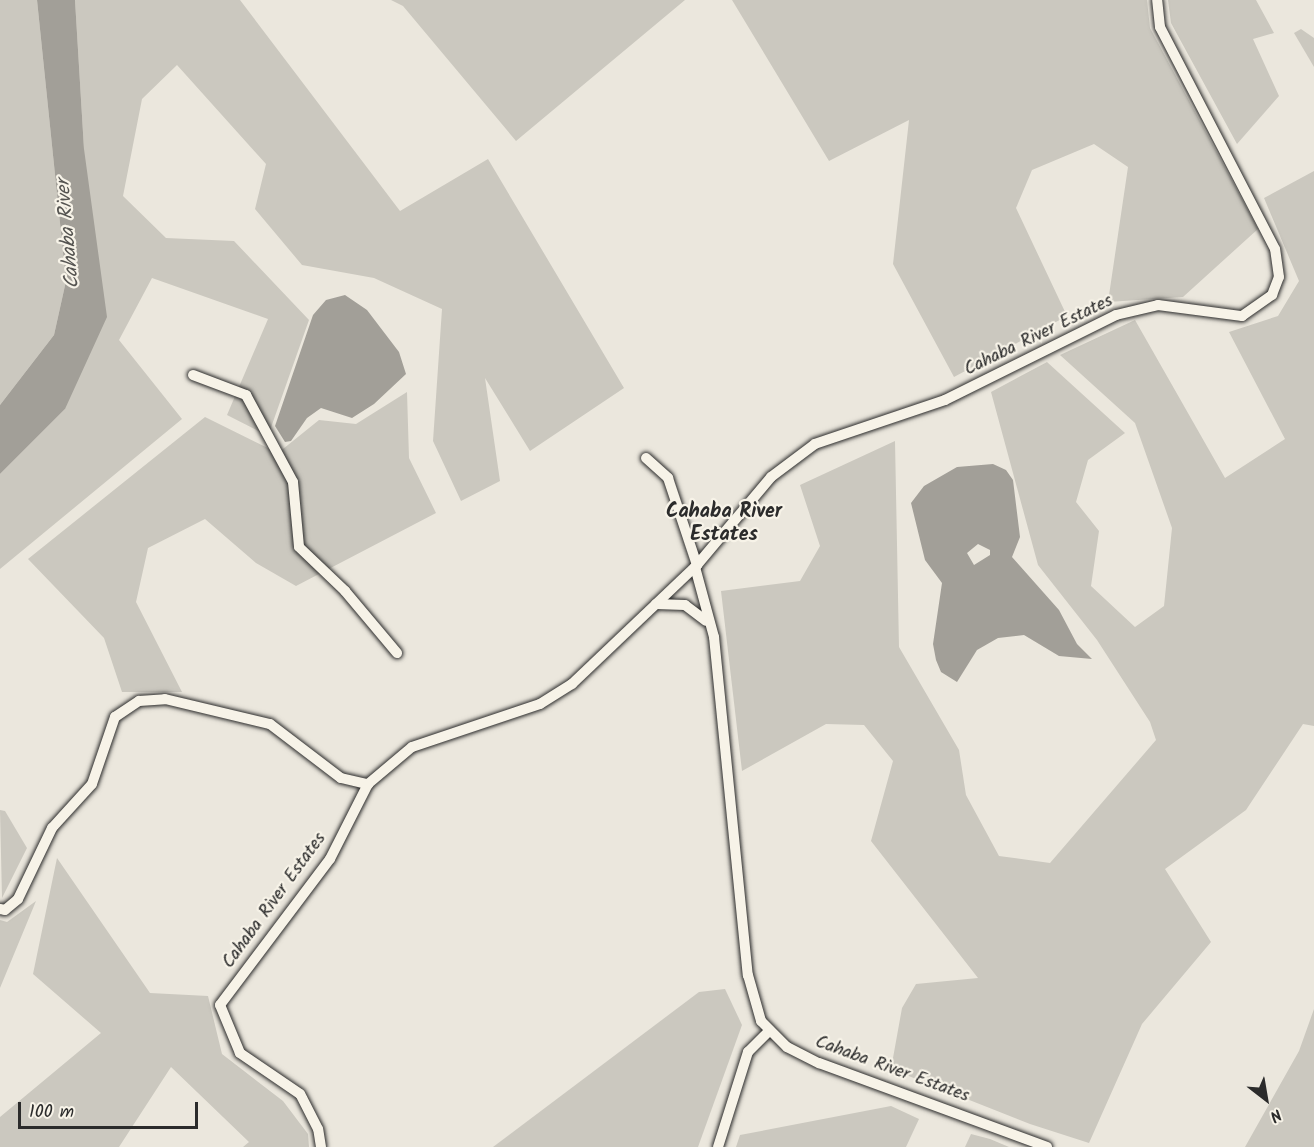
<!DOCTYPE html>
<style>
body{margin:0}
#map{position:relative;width:1314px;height:1147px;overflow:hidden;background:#ebe7dd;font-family:Kalam,sans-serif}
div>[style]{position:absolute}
.green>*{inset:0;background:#cbc8bf}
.water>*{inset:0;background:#a29f98}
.roads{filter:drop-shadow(0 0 2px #2b2b2b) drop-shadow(0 0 2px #2b2b2b)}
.street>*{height:10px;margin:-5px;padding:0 5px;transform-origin:5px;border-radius:5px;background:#f7f3e8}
span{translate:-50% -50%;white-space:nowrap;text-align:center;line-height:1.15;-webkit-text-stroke:4.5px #f7f3e8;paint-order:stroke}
.street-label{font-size:18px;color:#2b2b2b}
.water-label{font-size:20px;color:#555451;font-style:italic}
.neighbourhood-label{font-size:20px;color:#2b2b2b;font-weight:700}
.north{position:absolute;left:1236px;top:1069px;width:60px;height:60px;-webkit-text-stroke:4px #f7f3e8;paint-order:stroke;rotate:149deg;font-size:16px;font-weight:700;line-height:24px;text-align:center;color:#2b2b2b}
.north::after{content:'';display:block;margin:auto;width:21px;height:27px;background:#2b2b2b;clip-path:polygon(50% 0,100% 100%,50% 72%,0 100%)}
.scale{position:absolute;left:18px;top:1102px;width:180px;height:27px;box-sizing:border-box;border:3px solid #2b2b2b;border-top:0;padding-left:8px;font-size:18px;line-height:21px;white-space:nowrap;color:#2b2b2b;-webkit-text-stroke:4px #f7f3e8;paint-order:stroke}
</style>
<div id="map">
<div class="green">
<div style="clip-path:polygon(0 0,37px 0,66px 281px,54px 335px,0 405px)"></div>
<div style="clip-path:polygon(75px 0,240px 0,400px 211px,488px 159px,624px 388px,530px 451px,485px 378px,500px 481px,461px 501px,433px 441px,442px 309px,374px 278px,302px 265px,255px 209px,266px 164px,177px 65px,142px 99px,123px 196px,166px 238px,234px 241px,309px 320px,268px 436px,227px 415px,268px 319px,152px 278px,119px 340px,182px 419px,0 569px,0 474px,65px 409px,84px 149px)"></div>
<div style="clip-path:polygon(391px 0,685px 0,516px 141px,403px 6px)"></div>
<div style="clip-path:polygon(732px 0,1147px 0,1150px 28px,1258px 229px,1183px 297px,1108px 302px,1128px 167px,1094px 144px,1032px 170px,1016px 208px,1067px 316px,954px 377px,893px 264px,909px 120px,829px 161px)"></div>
<div style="clip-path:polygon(1168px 0,1256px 0,1274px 33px,1253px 39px,1279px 96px,1237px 144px,1171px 23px)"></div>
<div style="clip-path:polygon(1301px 29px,1314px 38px,1314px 67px,1294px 33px)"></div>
<div style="clip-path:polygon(1314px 171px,1314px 726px,1303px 724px,1246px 810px,1165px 869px,1211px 942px,1142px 1024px,1089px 1143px,1030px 1124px,891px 1069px,902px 1008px,916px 984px,978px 978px,871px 841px,893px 761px,864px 725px,826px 724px,742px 771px,721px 591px,800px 581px,820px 546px,800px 485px,895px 441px,899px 647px,959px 750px,966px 795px,999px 856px,1050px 863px,1156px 740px,1150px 722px,1097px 640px,1038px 565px,991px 392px,1047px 362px,1125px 433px,1088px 460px,1076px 502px,1099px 531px,1091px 586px,1135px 627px,1164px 606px,1172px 528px,1135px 423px,1060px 355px,1135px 320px,1225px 478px,1285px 439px,1229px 332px,1278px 316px,1299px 281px,1264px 198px)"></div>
<div style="clip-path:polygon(407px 392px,409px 458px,436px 513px,296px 586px,256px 563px,205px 519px,148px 548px,136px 602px,182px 692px,122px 692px,104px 638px,28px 559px,205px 417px,278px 453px,319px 420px,356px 424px)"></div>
<div style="clip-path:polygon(0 810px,5px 811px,27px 848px,2px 898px)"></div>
<div style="clip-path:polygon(57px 858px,150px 993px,208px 996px,222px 1054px,283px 1101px,308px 1134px,309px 1147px,243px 1147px,249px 1142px,171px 1067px,119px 1147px,0 1147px,0 1117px,101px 1033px,33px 974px)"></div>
<div style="clip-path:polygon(36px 901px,0 988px,0 920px,7px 922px)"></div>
<div style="clip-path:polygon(725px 989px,742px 1025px,698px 1147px,493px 1147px,699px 992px)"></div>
<div style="clip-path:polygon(1314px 1009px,1314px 1147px,1245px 1147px,1299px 1051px)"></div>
<div style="clip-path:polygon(891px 1106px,919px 1119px,906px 1147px,736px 1147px,740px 1135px)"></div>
<div style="clip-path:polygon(971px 1134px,990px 1139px,1009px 1147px,965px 1147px)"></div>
</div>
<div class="water">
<div style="clip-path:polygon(37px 0,75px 0,84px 149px,107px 317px,65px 409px,0 474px,0 405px,54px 335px,66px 281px)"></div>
<div style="clip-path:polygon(345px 295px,367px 310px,399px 352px,406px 374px,374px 404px,352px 418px,321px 408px,307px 418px,291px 441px,285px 442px,275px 426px,313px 315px,326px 300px)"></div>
<div style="clip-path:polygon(evenodd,993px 464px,1006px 470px,1013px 480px,1020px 537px,1012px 557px,1059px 610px,1077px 644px,1092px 659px,1059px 656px,1024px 635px,998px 638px,977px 650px,957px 682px,941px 672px,936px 660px,933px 644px,942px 583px,925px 560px,911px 503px,924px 486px,957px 467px,993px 464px,978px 544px,990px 550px,990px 555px,974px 565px,967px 553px,978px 544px)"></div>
</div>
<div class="roads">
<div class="street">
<div style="left:193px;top:375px;width:57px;rotate:20.7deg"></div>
<div style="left:246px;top:395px;width:99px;rotate:61.6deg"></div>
<div style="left:293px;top:482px;width:65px;rotate:84.7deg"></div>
<div style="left:299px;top:547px;width:64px;rotate:43.7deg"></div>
<div style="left:345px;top:591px;width:81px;rotate:50deg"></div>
<div style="left:646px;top:458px;width:30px;rotate:42deg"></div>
<div style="left:668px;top:478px;width:92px;rotate:71.6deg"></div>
<div style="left:695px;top:567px;width:73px;rotate:74.8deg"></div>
<div style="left:714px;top:637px;width:340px;rotate:84.3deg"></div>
<div style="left:748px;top:975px;width:48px;rotate:74.2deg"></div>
<div style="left:761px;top:1021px;width:37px;rotate:45deg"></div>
<div style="left:787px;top:1047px;width:36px;rotate:27deg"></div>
<div style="left:819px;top:1063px;width:243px;rotate:20.2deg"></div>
<div style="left:656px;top:604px;width:29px;rotate:2deg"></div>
<div style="left:685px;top:605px;width:26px;rotate:37deg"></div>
<div style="left:0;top:909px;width:5px;rotate:11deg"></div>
<div style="left:5px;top:910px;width:17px;rotate:-40deg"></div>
<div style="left:18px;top:899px;width:79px;rotate:-64.4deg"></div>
<div style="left:52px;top:828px;width:59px;rotate:-47.7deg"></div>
<div style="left:92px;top:784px;width:71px;rotate:-71.1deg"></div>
<div style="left:115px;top:717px;width:29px;rotate:-34deg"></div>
<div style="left:139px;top:701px;width:26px;rotate:-4deg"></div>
<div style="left:165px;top:699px;width:108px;rotate:13.4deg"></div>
<div style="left:270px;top:724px;width:89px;rotate:37.3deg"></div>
<div style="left:341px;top:778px;width:28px;rotate:13deg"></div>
<div style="left:321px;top:1147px;width:18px;rotate:-99deg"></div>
<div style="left:318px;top:1129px;width:39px;rotate:-117deg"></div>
<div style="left:300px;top:1094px;width:73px;rotate:-145.7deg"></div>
<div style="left:240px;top:1053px;width:52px;rotate:-112.6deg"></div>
<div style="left:220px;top:1005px;width:183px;rotate:-53deg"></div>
<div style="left:330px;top:859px;width:84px;rotate:-63.1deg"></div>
<div style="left:368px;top:784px;width:57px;rotate:-40.1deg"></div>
<div style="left:412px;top:747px;width:135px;rotate:-18.6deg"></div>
<div style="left:540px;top:704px;width:38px;rotate:-32deg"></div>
<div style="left:572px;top:684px;width:173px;rotate:-43.6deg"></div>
<div style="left:697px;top:565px;width:115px;rotate:-49.9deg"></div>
<div style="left:771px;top:477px;width:55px;rotate:-36.9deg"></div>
<div style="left:815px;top:444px;width:137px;rotate:-18.7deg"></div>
<div style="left:945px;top:400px;width:191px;rotate:-26.4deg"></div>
<div style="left:1116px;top:315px;width:43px;rotate:-13.4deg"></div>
<div style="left:1158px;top:305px;width:85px;rotate:7.5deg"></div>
<div style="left:1242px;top:316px;width:37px;rotate:-35deg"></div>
<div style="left:1272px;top:295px;width:19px;rotate:-69deg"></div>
<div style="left:1279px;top:277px;width:28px;rotate:-98deg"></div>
<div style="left:1275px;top:249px;width:250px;rotate:-117.4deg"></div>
<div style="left:1160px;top:27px;width:27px;rotate:-96deg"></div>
<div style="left:718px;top:1147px;width:100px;rotate:-72.5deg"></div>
<div style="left:748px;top:1052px;width:28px;rotate:-45deg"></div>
</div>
</div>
<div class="street-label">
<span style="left:1039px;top:336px;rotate:-26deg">Cahaba River Estates</span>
<span style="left:275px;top:901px;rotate:-54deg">Cahaba River Estates</span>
<span style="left:892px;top:1070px;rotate:20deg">Cahaba River Estates</span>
</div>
<div class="water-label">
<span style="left:69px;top:234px;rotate:-95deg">Cahaba River</span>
</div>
<div class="neighbourhood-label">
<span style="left:724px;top:524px">Cahaba River<br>Estates</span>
</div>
<div class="north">N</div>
<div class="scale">100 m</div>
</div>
